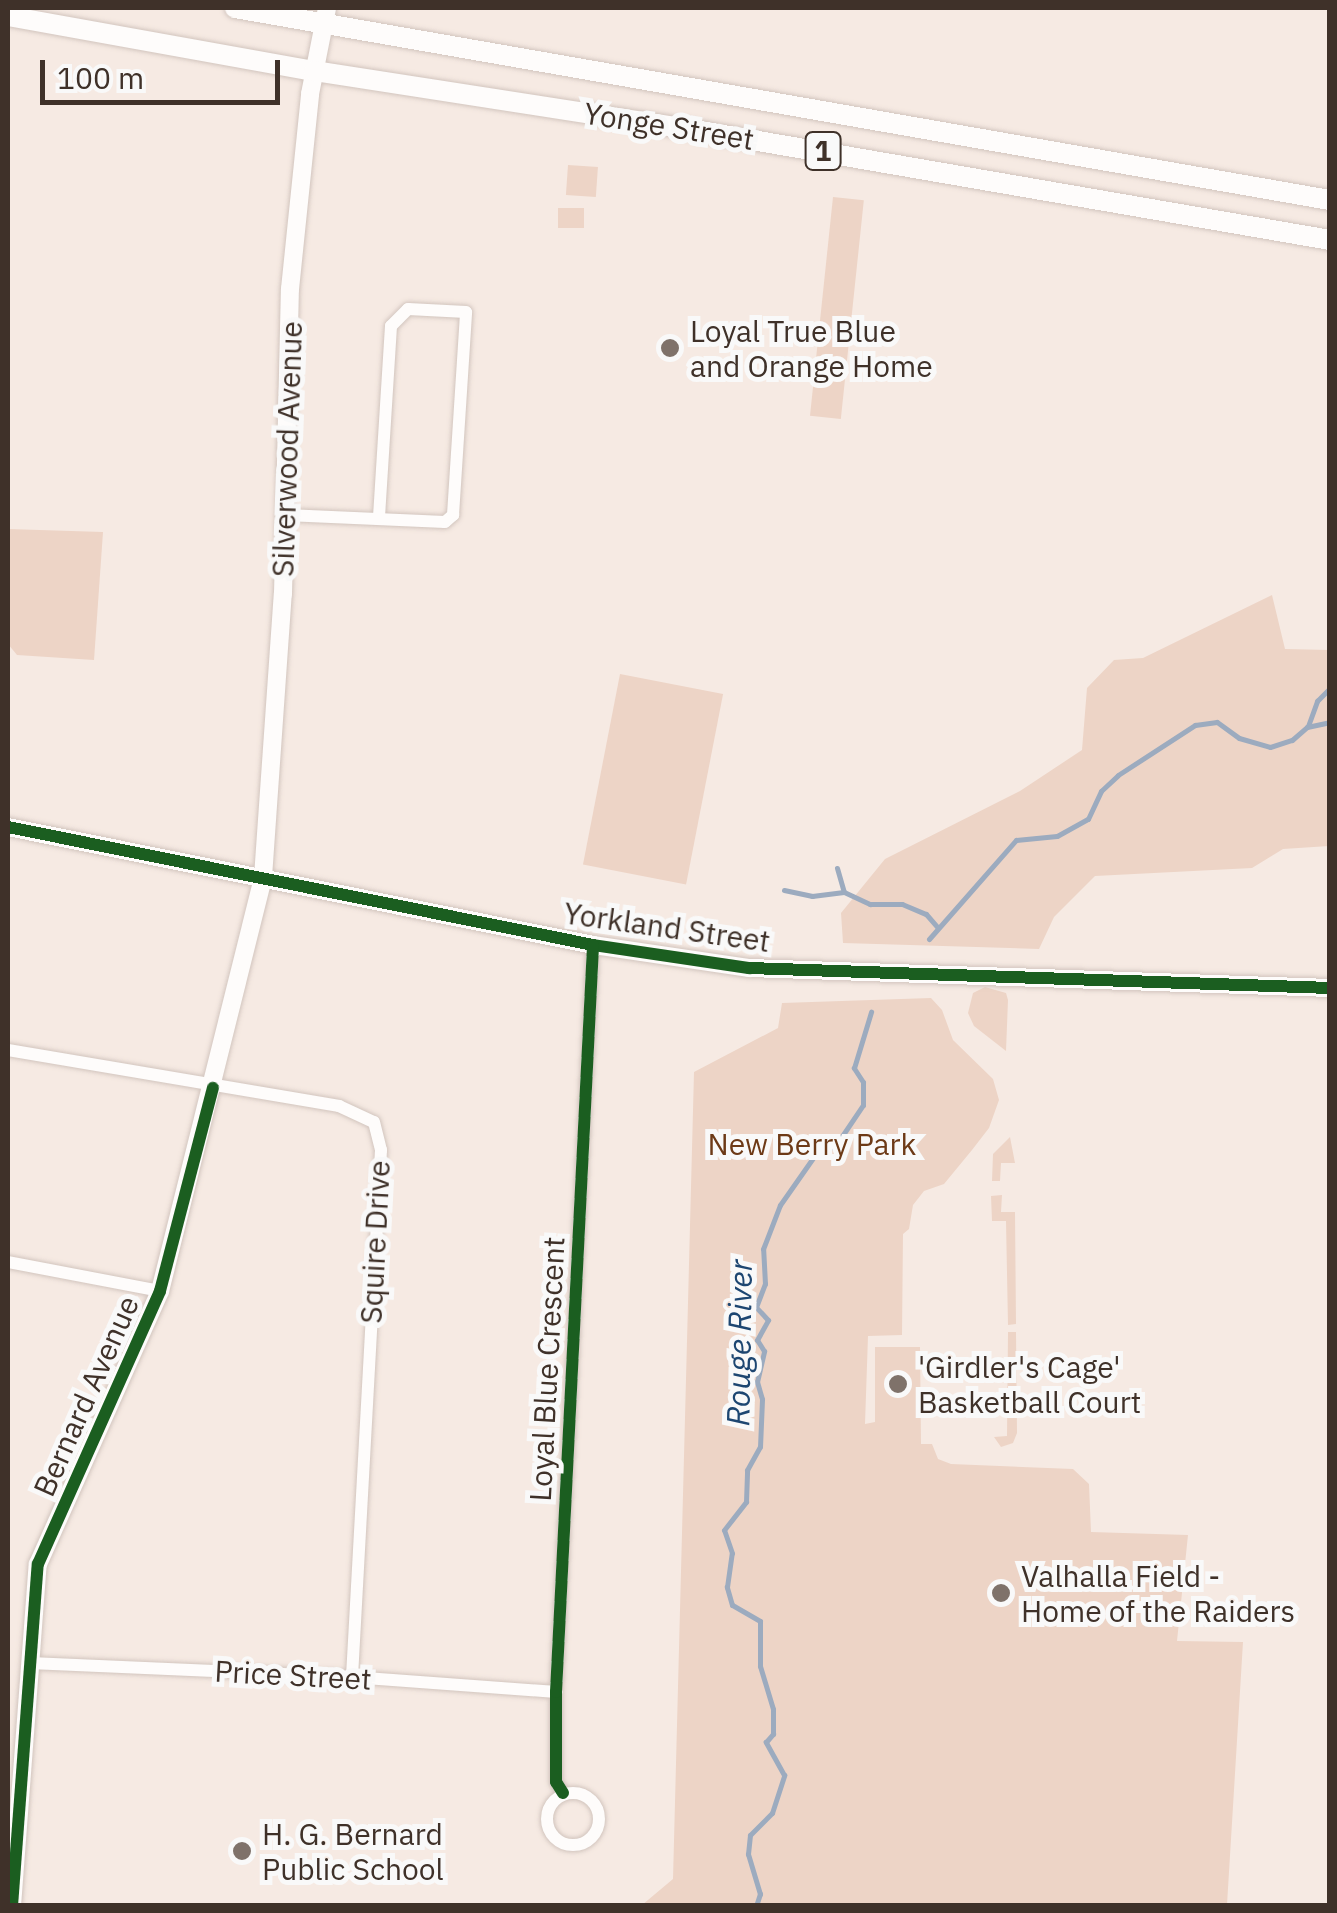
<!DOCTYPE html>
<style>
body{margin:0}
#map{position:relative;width:1337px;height:1913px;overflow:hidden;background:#f6eae3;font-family:"IBM Plex Sans",sans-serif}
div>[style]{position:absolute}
.green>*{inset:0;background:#edd4c6;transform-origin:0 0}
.stream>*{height:5px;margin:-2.5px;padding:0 2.5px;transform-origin:2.5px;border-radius:2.5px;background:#9cabbf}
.roads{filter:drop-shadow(0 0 2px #d2c5be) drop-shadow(0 0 2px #d2c5be)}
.street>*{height:12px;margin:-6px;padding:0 6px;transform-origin:6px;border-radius:6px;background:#fefcfb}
.street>.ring{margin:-6px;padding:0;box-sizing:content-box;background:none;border:12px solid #fefcfb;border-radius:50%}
.secondary>*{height:18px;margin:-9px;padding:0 9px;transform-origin:9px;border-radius:9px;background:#fefcfb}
.primary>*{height:20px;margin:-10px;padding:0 10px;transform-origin:10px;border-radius:10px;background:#fefcfb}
.cycleway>*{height:12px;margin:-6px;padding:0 6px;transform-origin:6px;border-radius:6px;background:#1b5e20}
.dots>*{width:28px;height:28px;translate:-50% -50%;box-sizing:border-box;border:5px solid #f9f9f9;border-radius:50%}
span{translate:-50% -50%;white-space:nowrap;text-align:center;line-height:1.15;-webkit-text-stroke:10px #f9f9f9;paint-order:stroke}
.shield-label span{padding:2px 8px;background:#f9f9f9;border:2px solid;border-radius:8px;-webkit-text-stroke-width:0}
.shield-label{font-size:28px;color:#3f3129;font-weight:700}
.street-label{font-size:30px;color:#3f3129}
.poi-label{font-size:30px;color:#3f3129}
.left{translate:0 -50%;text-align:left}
.park-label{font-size:30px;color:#6d3a17}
.water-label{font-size:32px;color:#1d4671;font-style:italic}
.frame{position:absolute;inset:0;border:10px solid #3f3129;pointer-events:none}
.scale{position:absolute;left:40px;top:60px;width:240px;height:45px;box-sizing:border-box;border:5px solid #3f3129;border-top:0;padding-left:12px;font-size:30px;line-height:35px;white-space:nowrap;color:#3f3129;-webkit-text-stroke:8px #f9f9f9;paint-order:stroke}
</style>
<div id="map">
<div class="green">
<div style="left:568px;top:165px;width:30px;height:30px;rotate:4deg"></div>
<div style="left:833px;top:197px;width:31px;height:220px;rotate:6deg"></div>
<div style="left:558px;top:208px;width:26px;height:20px"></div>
<div style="clip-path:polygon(8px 529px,103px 532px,94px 660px,17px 655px,8px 644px)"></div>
<div style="clip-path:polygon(1272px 595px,1285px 649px,1329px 650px,1329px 846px,1283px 849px,1252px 868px,1095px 876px,1054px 917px,1039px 949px,843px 943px,841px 913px,885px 859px,1020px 791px,1082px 750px,1087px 688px,1114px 660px,1143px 658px)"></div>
<div style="left:620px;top:674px;width:105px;height:194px;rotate:11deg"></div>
<div style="clip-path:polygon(985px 987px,1006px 993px,1008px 1000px,1006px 1051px,974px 1026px,968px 1013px,973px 993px)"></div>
<div style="clip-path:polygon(931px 998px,942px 1010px,953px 1040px,993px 1079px,999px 1100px,989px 1128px,972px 1150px,944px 1184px,924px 1191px,913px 1205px,909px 1229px,903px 1234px,902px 1335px,868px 1336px,865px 1424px,875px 1422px,875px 1347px,920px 1347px,921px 1444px,932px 1444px,938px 1459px,951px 1464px,1073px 1469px,1089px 1484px,1091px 1532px,1188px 1535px,1177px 1641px,1243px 1642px,1227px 1905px,642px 1905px,673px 1879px,694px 1072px,778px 1028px,782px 1003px)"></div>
<div style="clip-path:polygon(1010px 1137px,1015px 1163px,1001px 1163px,1000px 1181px,992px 1181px,993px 1154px)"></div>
<div style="clip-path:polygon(1002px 1195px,1001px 1212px,1015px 1212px,1016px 1324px,1008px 1325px,1006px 1221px,992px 1221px,991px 1196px)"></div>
<div style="clip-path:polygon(1008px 1332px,1016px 1332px,1017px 1433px,1013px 1443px,1001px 1447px,994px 1437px,1007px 1436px)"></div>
</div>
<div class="stream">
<div style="left:1308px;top:726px;width:27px;rotate:-70deg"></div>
<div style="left:1317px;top:701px;width:18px;rotate:-45deg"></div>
<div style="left:837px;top:868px;width:25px;rotate:74deg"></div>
<div style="left:784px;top:890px;width:29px;rotate:12deg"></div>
<div style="left:812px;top:896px;width:32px;rotate:-7deg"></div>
<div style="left:844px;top:892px;width:29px;rotate:25deg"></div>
<div style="left:870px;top:904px;width:32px"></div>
<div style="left:902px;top:904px;width:26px;rotate:23deg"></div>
<div style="left:926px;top:914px;width:18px;rotate:49deg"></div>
<div style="left:929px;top:939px;width:132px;rotate:-48.7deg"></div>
<div style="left:1016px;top:840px;width:41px;rotate:-5.6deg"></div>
<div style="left:1057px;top:836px;width:35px;rotate:-29deg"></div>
<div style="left:1088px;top:819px;width:31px;rotate:-65deg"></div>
<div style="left:1101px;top:791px;width:23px;rotate:-43deg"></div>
<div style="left:1118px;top:775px;width:92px;rotate:-33deg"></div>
<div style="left:1195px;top:725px;width:22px;rotate:-8deg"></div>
<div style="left:1217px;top:722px;width:27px;rotate:36deg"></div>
<div style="left:1239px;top:738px;width:32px;rotate:16deg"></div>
<div style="left:1270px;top:747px;width:23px;rotate:-18deg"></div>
<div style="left:1292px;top:740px;width:20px;rotate:-41deg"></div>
<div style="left:1307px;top:727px;width:24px;rotate:-12deg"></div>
<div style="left:756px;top:1906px;width:13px;rotate:-72deg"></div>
<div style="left:760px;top:1894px;width:42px;rotate:-106.7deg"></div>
<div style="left:748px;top:1854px;width:19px;rotate:-84deg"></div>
<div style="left:750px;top:1835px;width:31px;rotate:-45deg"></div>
<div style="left:772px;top:1813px;width:40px;rotate:-72deg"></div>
<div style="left:784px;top:1775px;width:38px;rotate:-119deg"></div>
<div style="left:766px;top:1742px;width:11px;rotate:-49deg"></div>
<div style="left:773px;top:1734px;width:25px;rotate:-90deg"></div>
<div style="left:773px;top:1709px;width:45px;rotate:-106.8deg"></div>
<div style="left:760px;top:1666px;width:45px;rotate:-90deg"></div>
<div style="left:760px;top:1621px;width:32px;rotate:-150deg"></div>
<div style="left:732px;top:1605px;width:19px;rotate:-106deg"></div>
<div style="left:727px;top:1587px;width:34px;rotate:-82deg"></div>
<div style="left:732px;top:1553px;width:24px;rotate:-109deg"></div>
<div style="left:724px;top:1530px;width:36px;rotate:-52deg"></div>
<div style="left:746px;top:1502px;width:32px;rotate:-88deg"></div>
<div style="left:747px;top:1470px;width:26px;rotate:-61deg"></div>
<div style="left:760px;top:1447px;width:48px;rotate:-87.6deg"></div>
<div style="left:762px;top:1399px;width:18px;rotate:-106deg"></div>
<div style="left:757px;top:1382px;width:32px;rotate:-77deg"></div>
<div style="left:764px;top:1351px;width:13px;rotate:-122deg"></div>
<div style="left:757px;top:1340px;width:23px;rotate:-61deg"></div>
<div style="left:768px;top:1320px;width:18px;rotate:-133deg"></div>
<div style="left:756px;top:1307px;width:25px;rotate:-69deg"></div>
<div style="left:765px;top:1284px;width:35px;rotate:-93deg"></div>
<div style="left:763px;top:1249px;width:47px;rotate:-68.9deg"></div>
<div style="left:780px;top:1205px;width:61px;rotate:-55deg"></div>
<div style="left:815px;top:1155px;width:23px;rotate:-25deg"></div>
<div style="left:836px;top:1145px;width:48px;rotate:-56deg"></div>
<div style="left:863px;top:1105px;width:23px;rotate:-90deg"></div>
<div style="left:863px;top:1082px;width:17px;rotate:-123deg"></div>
<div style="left:854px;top:1068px;width:59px;rotate:-73.1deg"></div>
</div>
<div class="roads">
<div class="street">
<div style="left:286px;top:515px;width:159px;rotate:2.5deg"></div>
<div style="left:445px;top:522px;width:11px;rotate:-41deg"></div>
<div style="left:453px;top:515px;width:203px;rotate:-86.3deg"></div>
<div style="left:466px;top:312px;width:58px;rotate:-177deg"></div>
<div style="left:408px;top:309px;width:24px;rotate:135deg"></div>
<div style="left:391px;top:326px;width:193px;rotate:93.6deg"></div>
<div style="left:8px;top:1050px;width:336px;rotate:9.6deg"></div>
<div style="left:339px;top:1106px;width:38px;rotate:25deg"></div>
<div style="left:374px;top:1122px;width:29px;rotate:76deg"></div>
<div style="left:381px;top:1150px;width:528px;rotate:93.15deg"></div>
<div style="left:8px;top:1262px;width:155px;rotate:10.8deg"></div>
<div style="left:30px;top:1663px;width:322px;rotate:2.5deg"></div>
<div style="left:352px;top:1677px;width:205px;rotate:4.2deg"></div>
<div class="ring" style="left:547px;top:1793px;width:40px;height:40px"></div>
<div style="left:563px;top:1793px;width:13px;rotate:-122deg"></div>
<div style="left:556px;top:1782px;width:90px;rotate:-90deg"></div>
<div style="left:556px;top:1692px;width:748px;rotate:-87.16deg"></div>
</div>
<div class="secondary">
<div style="left:8px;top:827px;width:597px;rotate:11.4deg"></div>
<div style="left:593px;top:945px;width:158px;rotate:8.4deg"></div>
<div style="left:749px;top:968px;width:581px;rotate:1.97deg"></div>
<div style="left:12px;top:1906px;width:343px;rotate:-85.7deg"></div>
<div style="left:38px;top:1564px;width:299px;rotate:-65.9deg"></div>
<div style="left:160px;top:1291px;width:427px;rotate:-76deg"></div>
<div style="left:263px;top:877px;width:284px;rotate:-86deg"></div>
<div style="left:283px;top:594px;width:305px;rotate:-88.7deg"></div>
<div style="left:290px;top:289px;width:196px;rotate:-84.1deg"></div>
<div style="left:310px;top:94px;width:88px;rotate:-78.8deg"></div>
</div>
<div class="primary">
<div style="left:235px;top:8px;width:1112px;rotate:9.95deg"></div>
<div style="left:8px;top:16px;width:311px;rotate:10.2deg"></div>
<div style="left:314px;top:71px;width:373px;rotate:8.8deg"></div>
<div style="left:683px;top:128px;width:657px;rotate:9.82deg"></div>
</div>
</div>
<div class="cycleway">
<div style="left:8px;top:827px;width:597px;rotate:11.4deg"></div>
<div style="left:593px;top:945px;width:158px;rotate:8.4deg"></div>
<div style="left:749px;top:968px;width:581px;rotate:1.97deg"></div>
<div style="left:563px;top:1793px;width:13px;rotate:-122deg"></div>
<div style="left:556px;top:1782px;width:90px;rotate:-90deg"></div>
<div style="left:556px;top:1692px;width:748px;rotate:-87.16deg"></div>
<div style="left:12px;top:1906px;width:343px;rotate:-85.7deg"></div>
<div style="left:38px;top:1564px;width:299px;rotate:-65.9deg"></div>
<div style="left:160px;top:1291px;width:210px;rotate:-75.4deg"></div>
</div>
<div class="dots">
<div style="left:670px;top:348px;background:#7f726a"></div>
<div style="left:898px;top:1384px;background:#7f726a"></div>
<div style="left:1001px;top:1593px;background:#7f726a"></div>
<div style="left:242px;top:1851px;background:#7f726a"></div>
</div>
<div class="shield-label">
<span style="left:823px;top:151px">1</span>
</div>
<div class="street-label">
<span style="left:669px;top:126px;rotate:9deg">Yonge Street</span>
<span style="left:287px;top:449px;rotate:-88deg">Silverwood Avenue</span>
<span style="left:667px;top:927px;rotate:8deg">Yorkland Street</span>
<span style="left:375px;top:1242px;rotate:-87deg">Squire Drive</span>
<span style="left:547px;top:1369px;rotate:-87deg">Loyal Blue Crescent</span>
<span style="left:86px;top:1396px;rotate:-66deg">Bernard Avenue</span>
<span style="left:293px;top:1675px;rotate:3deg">Price Street</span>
</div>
<div class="poi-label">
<span class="left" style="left:690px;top:348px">Loyal True Blue<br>and Orange Home</span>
<span class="left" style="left:918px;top:1384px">'Girdler's Cage'<br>Basketball Court</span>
<span class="left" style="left:1021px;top:1593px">Valhalla Field -<br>Home of the Raiders</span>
<span class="left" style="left:262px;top:1851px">H. G. Bernard<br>Public School</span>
</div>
<div class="park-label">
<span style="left:812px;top:1144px">New Berry Park</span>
</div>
<div class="water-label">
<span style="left:739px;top:1343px;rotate:-89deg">Rouge River</span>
</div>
<div class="frame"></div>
<div class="scale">100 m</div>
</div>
